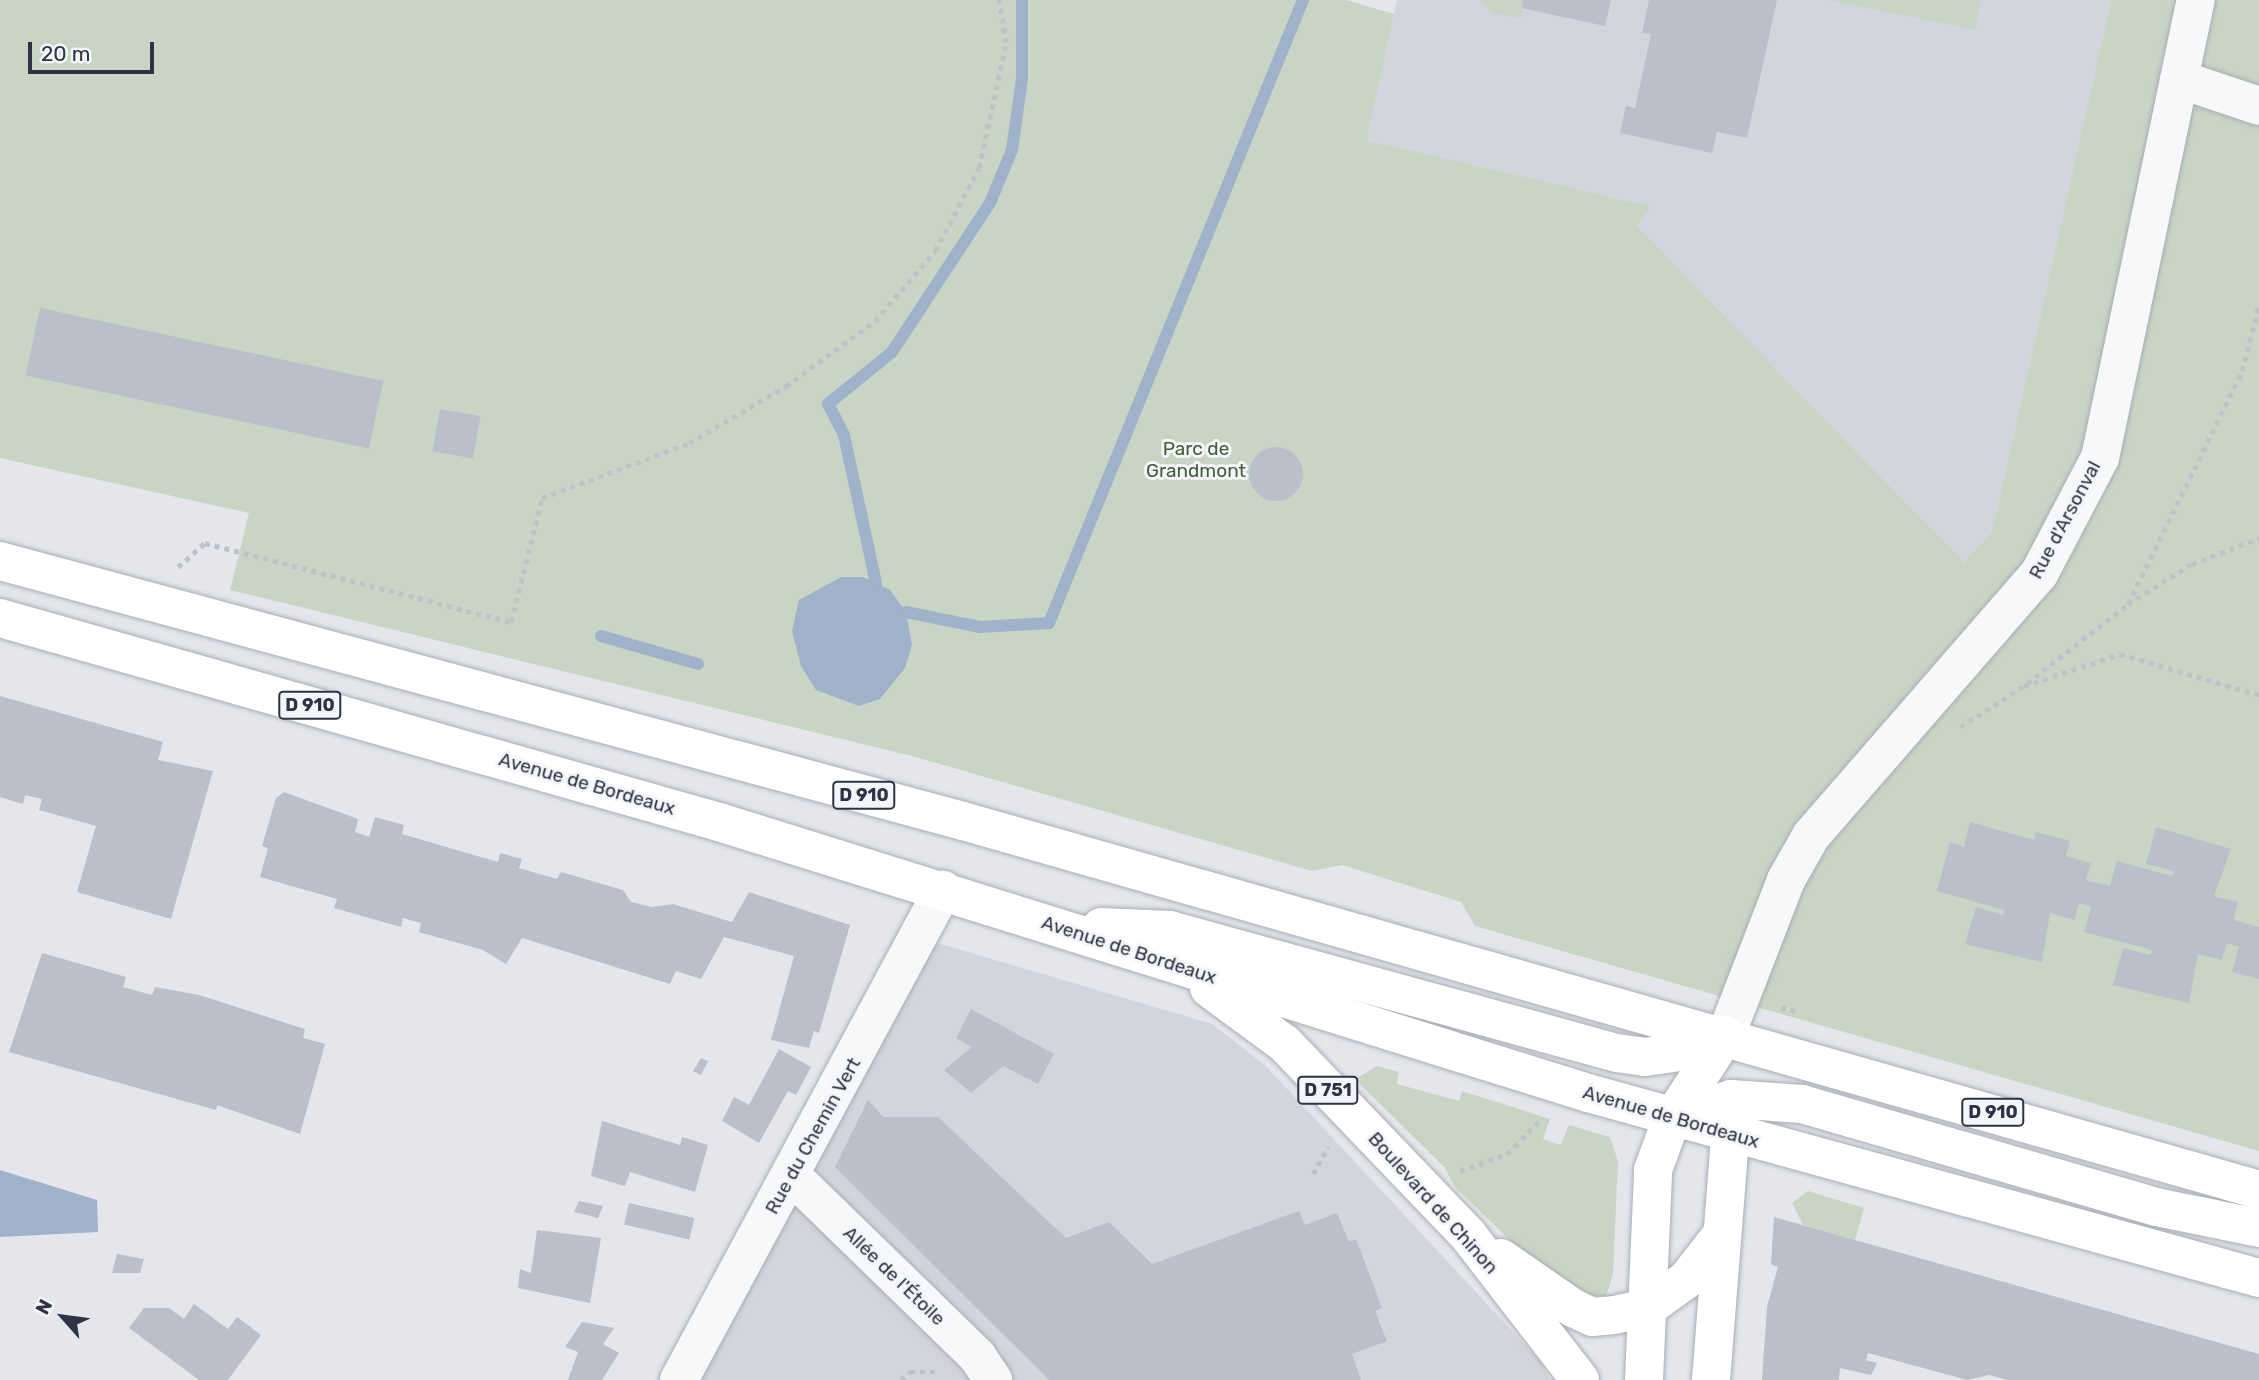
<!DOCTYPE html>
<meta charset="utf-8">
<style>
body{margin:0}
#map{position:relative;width:2259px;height:1380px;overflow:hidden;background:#e4e6eb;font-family:Rubik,sans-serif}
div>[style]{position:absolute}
.built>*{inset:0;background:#d2d5dd}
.green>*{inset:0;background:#c8d5c5}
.water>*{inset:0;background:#a0b2ca}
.stream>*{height:12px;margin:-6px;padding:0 6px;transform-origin:6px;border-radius:6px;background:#a0b2ca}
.building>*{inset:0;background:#bbbfc9;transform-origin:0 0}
.round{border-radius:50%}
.path>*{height:4.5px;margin-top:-2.25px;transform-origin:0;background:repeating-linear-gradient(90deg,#bec1c7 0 5px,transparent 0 10px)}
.roads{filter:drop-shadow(0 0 2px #a9adb6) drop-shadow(0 0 2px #a9adb6)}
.minor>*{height:38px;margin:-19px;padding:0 19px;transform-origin:19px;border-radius:19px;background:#f7f8fa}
.primary>*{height:38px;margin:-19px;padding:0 19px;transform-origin:19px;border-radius:19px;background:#fff}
span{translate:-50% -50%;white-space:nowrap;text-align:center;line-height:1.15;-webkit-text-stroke:6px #f4f5f9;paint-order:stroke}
.shield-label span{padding:2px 5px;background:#f4f5f9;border:2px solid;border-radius:5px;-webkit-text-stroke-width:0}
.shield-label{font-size:18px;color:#2c3344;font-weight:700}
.park-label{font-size:19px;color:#3e5f39}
.street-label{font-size:19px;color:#2c3344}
.north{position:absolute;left:28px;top:1282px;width:70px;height:70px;-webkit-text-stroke:5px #f4f5f9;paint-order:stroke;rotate:298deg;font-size:19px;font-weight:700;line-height:28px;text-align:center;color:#2c3344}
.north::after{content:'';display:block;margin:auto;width:24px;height:32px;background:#2c3344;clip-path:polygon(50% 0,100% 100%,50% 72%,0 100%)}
.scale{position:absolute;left:28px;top:42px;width:126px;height:32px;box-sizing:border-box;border:4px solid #2c3344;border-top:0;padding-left:9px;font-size:21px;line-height:24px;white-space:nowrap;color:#2c3344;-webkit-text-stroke:5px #f4f5f9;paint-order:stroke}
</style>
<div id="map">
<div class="built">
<div style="clip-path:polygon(1397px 0,2111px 0,1992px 532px,1964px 562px,1637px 226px,1651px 206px,1367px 140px)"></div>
<div style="clip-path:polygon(921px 938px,1212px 1024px,1265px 1065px,1540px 1361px,1550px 1380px,679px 1380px)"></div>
</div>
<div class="green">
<div style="clip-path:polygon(0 0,1346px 0,1394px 14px,1367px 140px,1651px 206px,1637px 226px,1964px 562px,1992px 532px,2111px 0,2259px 0,2259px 1151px,1475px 926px,1461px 902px,1342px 865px,1312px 871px,912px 756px,230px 590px,249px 513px,0 458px)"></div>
<div style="clip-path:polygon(1480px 0,1523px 0,1521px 19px,1492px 12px)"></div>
<div style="clip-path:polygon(1828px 0,1981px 0,1975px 30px)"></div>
<div style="clip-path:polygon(1377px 1066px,1399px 1072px,1397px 1084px,1459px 1101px,1462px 1091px,1550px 1119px,1543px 1139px,1561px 1145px,1569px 1125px,1610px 1137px,1618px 1161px,1613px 1274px,1606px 1296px,1587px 1296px,1549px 1278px,1454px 1186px,1445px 1168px,1355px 1079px)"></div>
<div style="clip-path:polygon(1808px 1191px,1864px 1208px,1855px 1240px,1803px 1225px,1792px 1203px)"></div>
</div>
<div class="water">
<div style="clip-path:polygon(841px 577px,863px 577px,890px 590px,906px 612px,912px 645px,905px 668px,880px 699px,859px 706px,816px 690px,801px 666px,792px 631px,799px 600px)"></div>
<div style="clip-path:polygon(0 1170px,97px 1200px,98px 1232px,0 1237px)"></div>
</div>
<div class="stream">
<div style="left:876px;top:583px;width:151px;rotate:-102.2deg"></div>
<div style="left:844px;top:435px;width:35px;rotate:-117deg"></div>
<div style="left:828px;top:404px;width:82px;rotate:-39.1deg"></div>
<div style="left:892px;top:352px;width:178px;rotate:-56.7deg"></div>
<div style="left:990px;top:203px;width:57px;rotate:-67.5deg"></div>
<div style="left:1012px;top:150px;width:72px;rotate:-82deg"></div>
<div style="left:1022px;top:79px;width:79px;rotate:-90deg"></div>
<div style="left:906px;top:612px;width:76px;rotate:11.5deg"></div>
<div style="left:980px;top:627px;width:69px;rotate:-3.3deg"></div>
<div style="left:1049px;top:623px;width:673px;rotate:-67.82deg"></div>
<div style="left:601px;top:636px;width:101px;rotate:16.1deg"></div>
</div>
<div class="building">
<div style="clip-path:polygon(1523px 0,1611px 0,1605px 26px,1522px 8px)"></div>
<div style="clip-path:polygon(1649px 0,1777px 0,1747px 138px,1717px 132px,1712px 153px,1620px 133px,1626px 106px,1635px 108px,1651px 34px,1642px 33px)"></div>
<div style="left:40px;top:308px;width:351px;height:69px;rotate:12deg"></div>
<div style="left:440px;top:409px;width:41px;height:43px;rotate:10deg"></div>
<div class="round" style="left:1249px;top:447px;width:54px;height:54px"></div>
<div style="clip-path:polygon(0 696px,163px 742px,158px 760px,213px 771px,171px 919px,77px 892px,96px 826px,39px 810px,42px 799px,25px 795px,23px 804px,0 797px)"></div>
<div style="clip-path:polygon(284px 792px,358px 819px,355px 832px,369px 837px,375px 817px,404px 825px,402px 834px,498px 862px,500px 853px,522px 859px,519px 868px,557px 879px,561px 872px,623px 890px,631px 902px,652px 907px,673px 904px,732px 922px,749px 892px,850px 925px,819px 1033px,814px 1031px,809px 1048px,771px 1040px,794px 956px,724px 937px,701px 979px,676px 971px,670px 984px,522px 938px,506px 964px,483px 950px,419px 932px,421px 923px,403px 918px,401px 927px,334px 908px,337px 899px,260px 877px,268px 848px,262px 846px,276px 798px)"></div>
<div style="clip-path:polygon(1970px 822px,2034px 840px,2036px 832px,2070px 841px,2066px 856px,2091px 863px,2086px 880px,2110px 886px,2117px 861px,2172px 876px,2174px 871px,2146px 864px,2156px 827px,2231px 849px,2214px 896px,2238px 902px,2234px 920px,2259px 927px,2259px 979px,2232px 972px,2239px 947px,2227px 943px,2222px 960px,2198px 954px,2189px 1003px,2113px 985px,2123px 948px,2151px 955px,2152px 950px,2084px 932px,2091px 907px,2079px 903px,2074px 920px,2050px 913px,2042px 962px,1965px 944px,1976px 907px,2003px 915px,2004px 910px,1937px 891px,1950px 842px,1964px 847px)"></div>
<div style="clip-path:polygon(42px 953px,126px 977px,123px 987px,152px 995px,155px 987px,199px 995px,305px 1029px,303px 1038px,325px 1044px,300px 1134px,217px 1105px,216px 1110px,9px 1052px)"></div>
<div style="clip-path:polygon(971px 1009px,1054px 1054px,1038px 1084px,1003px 1066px,971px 1093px,944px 1070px,972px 1047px,956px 1038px)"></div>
<div style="clip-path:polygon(779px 1049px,811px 1067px,796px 1095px,788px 1091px,759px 1143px,722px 1121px,734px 1097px,749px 1105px)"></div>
<div style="clip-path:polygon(701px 1058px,708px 1061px,701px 1075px,693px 1071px)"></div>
<div style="clip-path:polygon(868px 1100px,883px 1117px,938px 1117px,1066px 1238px,1109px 1222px,1152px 1264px,1299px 1211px,1305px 1225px,1337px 1213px,1349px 1242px,1356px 1239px,1382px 1308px,1375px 1311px,1387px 1341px,1352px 1354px,1361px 1380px,1049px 1380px,835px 1167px)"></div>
<div style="clip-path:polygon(602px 1121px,680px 1145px,682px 1137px,708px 1145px,695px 1192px,630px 1172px,625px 1186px,591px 1176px)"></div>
<div style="clip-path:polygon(579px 1201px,603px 1206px,598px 1218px,574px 1212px)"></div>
<div style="left:629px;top:1203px;width:67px;height:22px;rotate:13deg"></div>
<div style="clip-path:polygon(1774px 1217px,2259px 1354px,2259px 1380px,2008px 1380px,1989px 1375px,1967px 1380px,1868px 1353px,1866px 1360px,1877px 1363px,1871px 1375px,1840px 1368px,1839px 1380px,1762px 1380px,1767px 1307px,1778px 1267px,1771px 1264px)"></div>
<div style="clip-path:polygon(537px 1230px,601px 1238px,590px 1303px,518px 1288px,520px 1269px,531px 1273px)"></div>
<div style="clip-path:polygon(117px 1254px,144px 1259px,140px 1273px,112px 1273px)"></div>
<div style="clip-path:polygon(194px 1304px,228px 1329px,237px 1317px,261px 1335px,228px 1380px,199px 1380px,129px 1328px,144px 1308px,169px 1308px,184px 1319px)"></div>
<div style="clip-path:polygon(582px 1322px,614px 1328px,603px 1344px,619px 1353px,602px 1380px,568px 1380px,578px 1352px,565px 1347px)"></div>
</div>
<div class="path">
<div style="left:178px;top:567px;width:36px;rotate:-42deg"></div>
<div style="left:205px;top:543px;width:316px;rotate:14.5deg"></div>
<div style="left:511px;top:622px;width:128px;rotate:-76deg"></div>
<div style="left:542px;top:498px;width:157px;rotate:-20.5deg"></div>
<div style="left:689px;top:443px;width:113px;rotate:-30.4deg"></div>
<div style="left:786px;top:386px;width:110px;rotate:-36.1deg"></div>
<div style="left:875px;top:321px;width:92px;rotate:-49.4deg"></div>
<div style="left:935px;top:251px;width:94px;rotate:-62.1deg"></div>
<div style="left:979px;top:168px;width:128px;rotate:-77.8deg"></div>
<div style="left:1006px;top:43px;width:44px;rotate:-99.2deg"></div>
<div style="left:2128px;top:604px;width:259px;rotate:-63.9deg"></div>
<div style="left:2242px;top:371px;width:68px;rotate:-75.6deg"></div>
<div style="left:2027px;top:683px;width:128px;rotate:-38deg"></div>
<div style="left:2128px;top:604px;width:75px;rotate:-32deg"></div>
<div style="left:2192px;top:564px;width:72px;rotate:-21.2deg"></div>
<div style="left:1960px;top:727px;width:76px;rotate:-32.6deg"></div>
<div style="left:2024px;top:686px;width:101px;rotate:-18.4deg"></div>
<div style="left:2120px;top:654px;width:145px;rotate:16.4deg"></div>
<div style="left:1781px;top:1007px;width:18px;rotate:16deg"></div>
<div style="left:1460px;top:1171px;width:50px;rotate:-19.9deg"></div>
<div style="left:1507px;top:1154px;width:46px;rotate:-45.9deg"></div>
<div style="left:1313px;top:1174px;width:31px;rotate:-61deg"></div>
<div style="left:901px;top:1380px;width:12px;rotate:-42deg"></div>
<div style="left:910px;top:1372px;width:25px"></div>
</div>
<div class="roads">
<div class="minor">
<div style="left:2179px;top:79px;width:84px;rotate:18.6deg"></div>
<div style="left:1726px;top:1035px;width:166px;rotate:-68.8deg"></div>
<div style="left:1786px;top:880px;width:51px;rotate:-60.4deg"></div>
<div style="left:1811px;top:836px;width:347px;rotate:-49deg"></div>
<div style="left:2039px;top:574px;width:131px;rotate:-62.3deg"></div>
<div style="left:2100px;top:458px;width:468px;rotate:-78.2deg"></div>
<div style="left:791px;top:1175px;width:260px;rotate:44.2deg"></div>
<div style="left:977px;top:1356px;width:29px;rotate:56deg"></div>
<div style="left:679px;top:1380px;width:557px;rotate:-61.69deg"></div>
</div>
<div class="primary">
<div style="left:0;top:561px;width:997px;rotate:15.11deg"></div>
<div style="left:963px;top:821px;width:1348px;rotate:15.89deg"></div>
<div style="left:0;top:618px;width:747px;rotate:15.84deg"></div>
<div style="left:719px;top:822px;width:910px;rotate:17.32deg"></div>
<div style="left:1588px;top:1093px;width:696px;rotate:15.41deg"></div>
<div style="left:1101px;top:927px;width:69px;rotate:2.5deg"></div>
<div style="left:1170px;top:930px;width:464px;rotate:15.4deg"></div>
<div style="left:1617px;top:1053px;width:28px;rotate:8deg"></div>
<div style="left:1645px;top:1057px;width:41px;rotate:-8.3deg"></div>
<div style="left:1686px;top:1051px;width:43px;rotate:-21.8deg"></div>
<div style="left:1209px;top:988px;width:94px;rotate:36.4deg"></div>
<div style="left:1285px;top:1044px;width:265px;rotate:46.2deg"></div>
<div style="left:1468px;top:1235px;width:183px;rotate:52.3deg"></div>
<div style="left:1672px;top:1118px;width:62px;rotate:-17.9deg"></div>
<div style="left:1731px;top:1099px;width:71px;rotate:4deg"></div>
<div style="left:1802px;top:1104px;width:369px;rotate:16.2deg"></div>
<div style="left:2156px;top:1207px;width:105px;rotate:11.5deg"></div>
<div style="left:1501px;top:1258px;width:88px;rotate:34.8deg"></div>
<div style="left:1573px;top:1308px;width:21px;rotate:25deg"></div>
<div style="left:1592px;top:1317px;width:22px;rotate:-5deg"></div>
<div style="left:1614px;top:1315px;width:34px;rotate:-12deg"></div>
<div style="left:1647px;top:1308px;width:49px;rotate:-35.9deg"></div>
<div style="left:1687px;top:1279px;width:52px;rotate:-52deg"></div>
<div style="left:1644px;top:1380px;width:210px;rotate:-87.5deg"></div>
<div style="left:1653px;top:1170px;width:55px;rotate:-69.9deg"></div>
<div style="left:1672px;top:1118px;width:99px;rotate:-57deg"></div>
<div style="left:1711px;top:1380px;width:270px;rotate:-85.5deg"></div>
</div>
</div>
<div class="shield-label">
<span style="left:310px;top:705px">D 910</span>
<span style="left:864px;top:795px">D 910</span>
<span style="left:1328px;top:1090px">D 751</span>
<span style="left:1993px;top:1112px">D 910</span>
</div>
<div class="park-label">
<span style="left:1196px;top:460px">Parc de<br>Grandmont</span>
</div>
<div class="street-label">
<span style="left:2065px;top:520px;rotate:-62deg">Rue d'Arsonval</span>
<span style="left:587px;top:784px;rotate:16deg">Avenue de Bordeaux</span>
<span style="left:1129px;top:950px;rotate:18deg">Avenue de Bordeaux</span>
<span style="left:1671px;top:1117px;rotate:16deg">Avenue de Bordeaux</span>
<span style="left:813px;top:1136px;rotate:-61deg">Rue du Chemin Vert</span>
<span style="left:1433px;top:1203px;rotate:48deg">Boulevard de Chinon</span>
<span style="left:894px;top:1276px;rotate:44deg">Allée de l'Étoile</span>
</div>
<div class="north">N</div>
<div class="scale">20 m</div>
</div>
